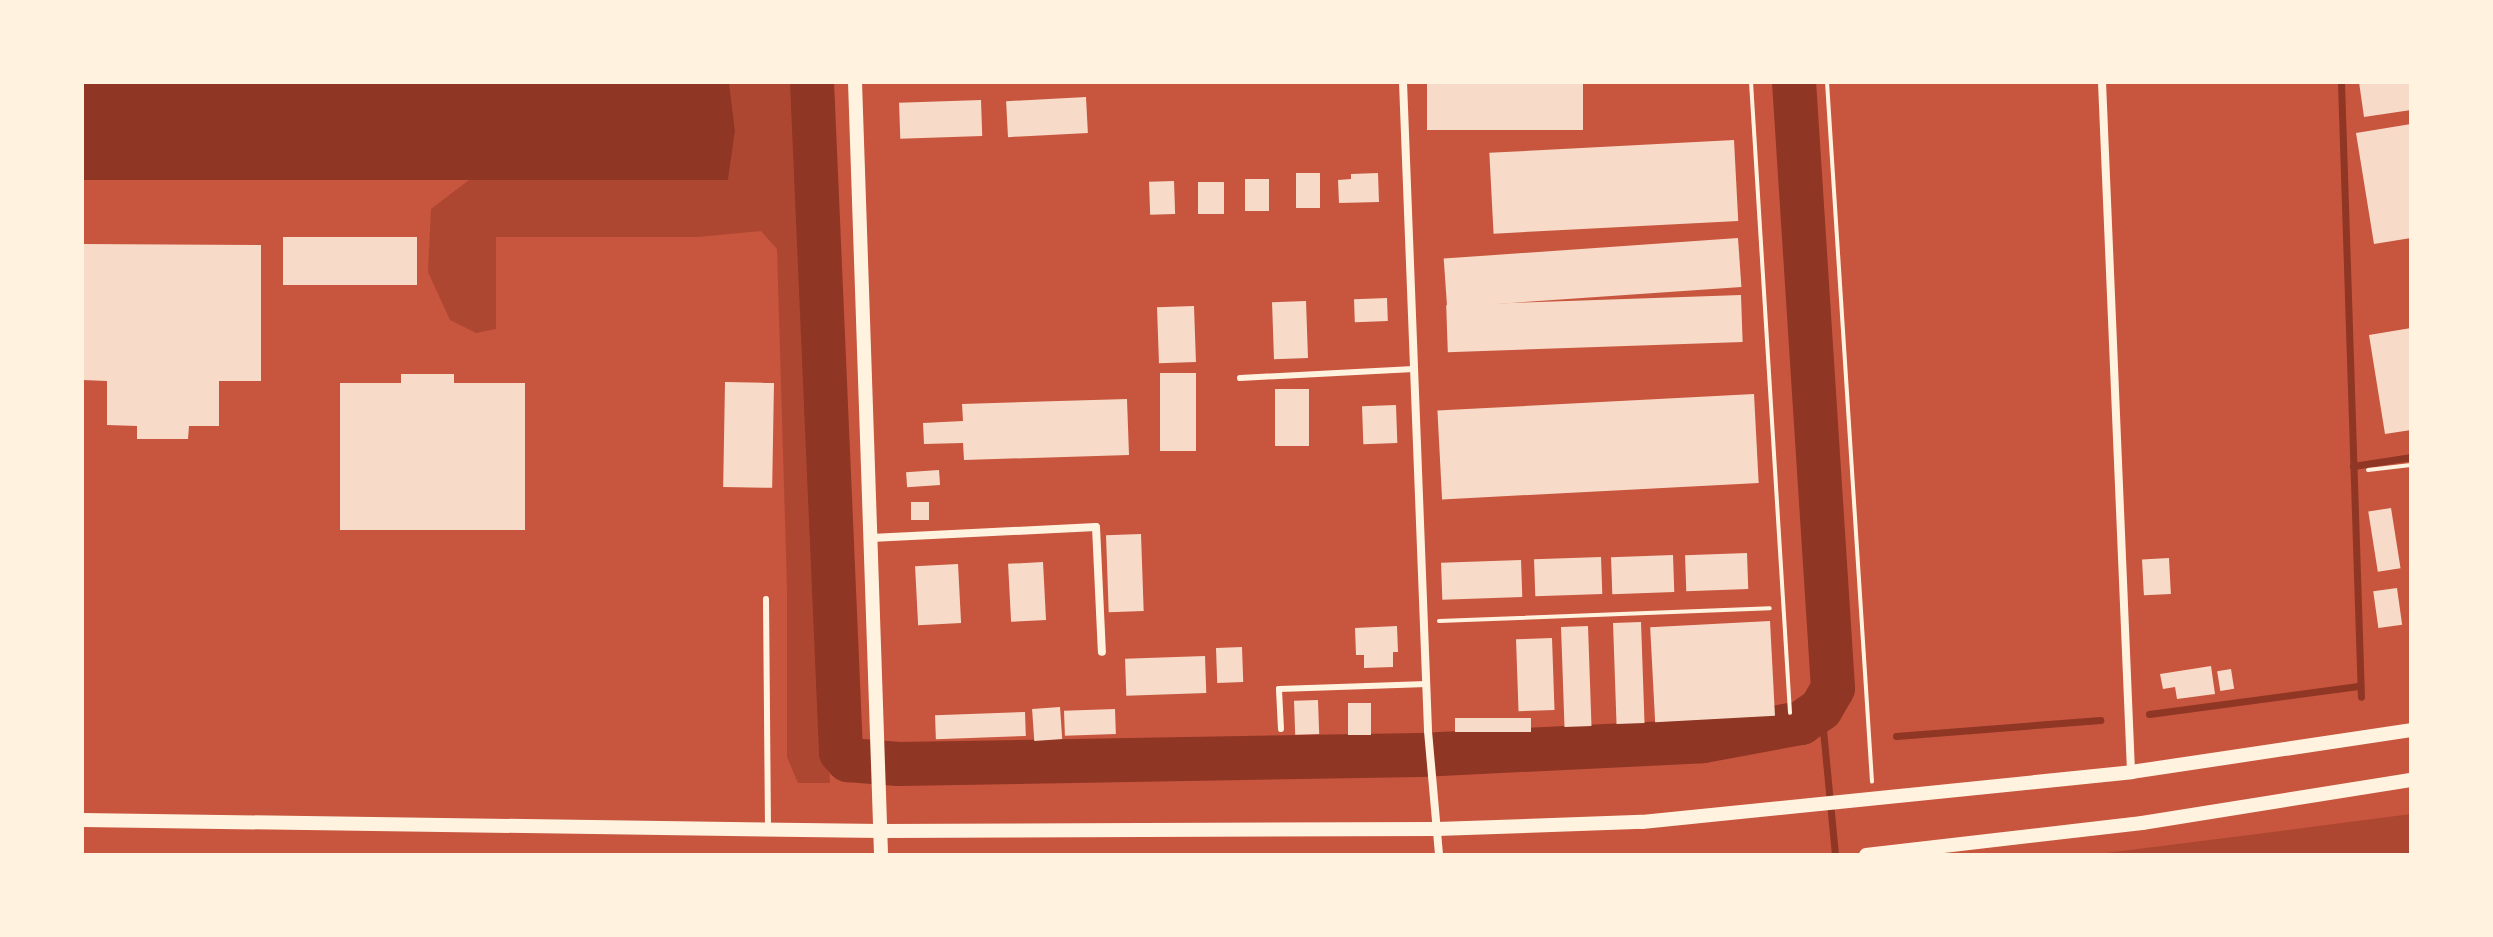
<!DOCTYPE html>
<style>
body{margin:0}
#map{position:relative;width:2493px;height:937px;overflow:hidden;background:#c8553d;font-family:Barlow,sans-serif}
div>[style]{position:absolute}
.green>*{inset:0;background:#ae4732}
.water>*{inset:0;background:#8f3625}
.stream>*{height:7px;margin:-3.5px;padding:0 3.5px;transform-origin:3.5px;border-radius:3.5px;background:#8f3625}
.river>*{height:44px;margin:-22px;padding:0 22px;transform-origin:22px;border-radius:22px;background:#8f3625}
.building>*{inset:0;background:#f7dbc8;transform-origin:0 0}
.path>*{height:4px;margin:-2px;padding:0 2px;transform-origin:2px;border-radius:2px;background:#fff3e0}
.service>*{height:6px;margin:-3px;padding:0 3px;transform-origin:3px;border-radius:3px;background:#fff3e0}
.minor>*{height:8px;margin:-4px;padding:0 4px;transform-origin:4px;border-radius:4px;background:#fff3e0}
.tertiary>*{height:14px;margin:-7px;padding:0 7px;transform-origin:7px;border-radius:7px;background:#fff3e0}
span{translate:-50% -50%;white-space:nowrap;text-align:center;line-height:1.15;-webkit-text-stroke:8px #fff3e0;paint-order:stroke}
.frame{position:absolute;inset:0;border:84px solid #fff3e0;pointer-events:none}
</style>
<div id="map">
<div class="green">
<div style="clip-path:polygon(729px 82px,801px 82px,830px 783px,798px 783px,787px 757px,787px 588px,777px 249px,761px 231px,698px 237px,496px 237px,496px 329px,476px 333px,450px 320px,428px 272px,431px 209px,469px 180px,728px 180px,735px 131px)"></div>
<div style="clip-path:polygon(2411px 814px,2411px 855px,2090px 855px,2281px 831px)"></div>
</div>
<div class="water">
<div style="clip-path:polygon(82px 82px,729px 82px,735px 131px,728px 180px,82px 180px)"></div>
</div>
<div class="stream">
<div style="left:2341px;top:82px;width:615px;rotate:88.14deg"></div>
<div style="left:2353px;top:466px;width:59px;rotate:-8.8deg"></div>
<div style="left:1821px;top:709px;width:147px;rotate:84.5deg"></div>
<div style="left:2149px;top:714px;width:213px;rotate:-7.6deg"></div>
<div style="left:1896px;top:736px;width:205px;rotate:-4.5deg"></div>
</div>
<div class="river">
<div style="left:812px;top:82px;width:671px;rotate:87.52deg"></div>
<div style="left:841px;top:752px;width:11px;rotate:49deg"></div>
<div style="left:848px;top:760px;width:51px;rotate:4.5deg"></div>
<div style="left:899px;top:764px;width:521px;rotate:-0.99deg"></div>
<div style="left:1420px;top:755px;width:283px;rotate:-2.8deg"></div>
<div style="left:1703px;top:741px;width:100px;rotate:-10.4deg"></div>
<div style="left:1801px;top:723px;width:24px;rotate:-35deg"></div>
<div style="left:1821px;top:709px;width:24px;rotate:-60deg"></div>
<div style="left:1833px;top:688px;width:607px;rotate:-93.68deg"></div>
</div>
<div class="building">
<div style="left:1427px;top:82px;width:156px;height:48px"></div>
<div style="clip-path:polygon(2359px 82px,2411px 82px,2411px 110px,2364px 117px)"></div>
<div style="left:1086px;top:97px;width:36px;height:80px;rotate:87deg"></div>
<div style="left:981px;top:100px;width:36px;height:82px;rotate:88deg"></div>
<div style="clip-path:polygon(2411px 124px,2411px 238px,2374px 244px,2356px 133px)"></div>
<div style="left:1734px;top:140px;width:81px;height:245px;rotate:87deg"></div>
<div style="left:1296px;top:173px;width:24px;height:35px"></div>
<div style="clip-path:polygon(1378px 173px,1379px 202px,1339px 203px,1338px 180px,1351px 179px,1351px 174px)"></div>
<div style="left:1245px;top:179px;width:24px;height:32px"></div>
<div style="left:1174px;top:181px;width:33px;height:25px;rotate:88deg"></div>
<div style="left:1198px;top:182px;width:26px;height:32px"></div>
<div style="left:283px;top:237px;width:134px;height:48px"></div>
<div style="left:1738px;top:238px;width:49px;height:295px;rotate:86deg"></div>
<div style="clip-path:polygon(82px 244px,261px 245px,261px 381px,219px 381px,219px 426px,189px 426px,188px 439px,137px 439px,137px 426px,107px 425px,107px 381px,82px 380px)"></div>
<div style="left:1741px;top:295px;width:47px;height:295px;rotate:88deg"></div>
<div style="left:1387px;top:298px;width:23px;height:33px;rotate:88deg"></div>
<div style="left:1306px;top:301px;width:57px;height:34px;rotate:88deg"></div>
<div style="left:1194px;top:306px;width:56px;height:37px;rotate:88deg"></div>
<div style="clip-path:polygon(2411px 328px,2411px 430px,2385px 434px,2369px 335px)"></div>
<div style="left:1160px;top:373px;width:36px;height:78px"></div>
<div style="clip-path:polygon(401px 374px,454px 374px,454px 383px,525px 383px,525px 530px,340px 530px,340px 383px,401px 383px)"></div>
<div style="left:725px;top:382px;width:49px;height:105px;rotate:1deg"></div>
<div style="left:1275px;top:389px;width:34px;height:57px"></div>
<div style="left:1754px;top:394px;width:89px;height:317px;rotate:87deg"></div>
<div style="clip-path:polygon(1127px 399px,1129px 455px,964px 460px,963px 443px,924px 444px,923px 423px,963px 421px,962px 404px)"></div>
<div style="left:1396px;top:405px;width:38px;height:34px;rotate:88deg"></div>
<div style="left:939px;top:470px;width:15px;height:33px;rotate:86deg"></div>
<div style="left:911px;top:502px;width:18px;height:18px"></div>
<div style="left:2391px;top:508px;width:61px;height:23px;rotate:81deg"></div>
<div style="left:1141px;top:534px;width:77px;height:35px;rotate:88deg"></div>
<div style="left:1747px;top:553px;width:36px;height:62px;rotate:88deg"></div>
<div style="left:1673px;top:555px;width:37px;height:62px;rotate:88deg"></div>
<div style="left:1601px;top:557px;width:37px;height:67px;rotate:88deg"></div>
<div style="left:2169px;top:558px;width:36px;height:27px;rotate:87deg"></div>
<div style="left:1521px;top:560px;width:37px;height:80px;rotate:88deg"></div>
<div style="left:1043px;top:562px;width:58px;height:35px;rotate:87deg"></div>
<div style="left:958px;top:564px;width:59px;height:43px;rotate:87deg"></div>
<div style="left:2397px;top:588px;width:37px;height:24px;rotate:82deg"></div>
<div style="left:1770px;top:621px;width:95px;height:120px;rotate:87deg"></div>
<div style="left:1641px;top:622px;width:101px;height:28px;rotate:88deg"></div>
<div style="clip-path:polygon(1397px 626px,1398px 652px,1393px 652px,1393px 667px,1364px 668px,1364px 655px,1356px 655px,1355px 628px)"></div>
<div style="left:1588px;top:626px;width:100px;height:27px;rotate:88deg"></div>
<div style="left:1552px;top:638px;width:72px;height:36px;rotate:88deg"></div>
<div style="left:1242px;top:647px;width:35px;height:26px;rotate:88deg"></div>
<div style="left:1205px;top:656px;width:37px;height:80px;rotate:88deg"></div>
<div style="clip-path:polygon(2211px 666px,2215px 694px,2177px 699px,2175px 687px,2163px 689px,2160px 674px)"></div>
<div style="left:2231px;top:669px;width:20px;height:14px;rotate:81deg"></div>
<div style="left:1318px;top:700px;width:34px;height:24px;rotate:88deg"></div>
<div style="left:1348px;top:703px;width:23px;height:32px"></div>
<div style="left:1060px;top:707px;width:32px;height:28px;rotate:86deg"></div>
<div style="left:1115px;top:709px;width:25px;height:51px;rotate:88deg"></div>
<div style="left:1025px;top:712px;width:24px;height:90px;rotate:88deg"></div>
<div style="left:1531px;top:718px;width:14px;height:76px;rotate:90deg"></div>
</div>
<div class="path">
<div style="left:1751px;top:82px;width:632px;rotate:86.46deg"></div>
<div style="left:1827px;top:82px;width:701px;rotate:86.32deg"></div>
<div style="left:2368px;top:470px;width:43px;rotate:-6.6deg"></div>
<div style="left:1439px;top:621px;width:331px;rotate:-2.2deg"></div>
</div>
<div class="service">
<div style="left:1240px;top:378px;width:174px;rotate:-3deg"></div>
<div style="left:766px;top:599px;width:229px;rotate:89.5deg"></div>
<div style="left:1281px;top:729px;width:40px;rotate:-92.9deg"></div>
<div style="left:1279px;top:689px;width:148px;rotate:-1.9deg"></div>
</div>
<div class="minor">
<div style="left:1403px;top:82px;width:649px;rotate:87.79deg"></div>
<div style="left:1428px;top:731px;width:124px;rotate:84.9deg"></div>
<div style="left:2102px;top:82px;width:691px;rotate:87.59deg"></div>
<div style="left:871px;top:538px;width:225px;rotate:-2.8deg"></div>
<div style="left:1096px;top:527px;width:125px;rotate:87.3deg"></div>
</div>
<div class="tertiary">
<div style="left:855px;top:82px;width:773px;rotate:88.07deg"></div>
<div style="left:82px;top:820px;width:799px;rotate:0.79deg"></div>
<div style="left:881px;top:831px;width:556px;rotate:-0.21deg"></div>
<div style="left:1437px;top:829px;width:205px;rotate:-2deg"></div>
<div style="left:1642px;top:822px;width:492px;rotate:-5.8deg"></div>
<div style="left:2131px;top:772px;width:283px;rotate:-8.5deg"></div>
<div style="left:1866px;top:855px;width:278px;rotate:-6.6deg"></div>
<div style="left:2142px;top:823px;width:272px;rotate:-9.1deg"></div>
</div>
<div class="frame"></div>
</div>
